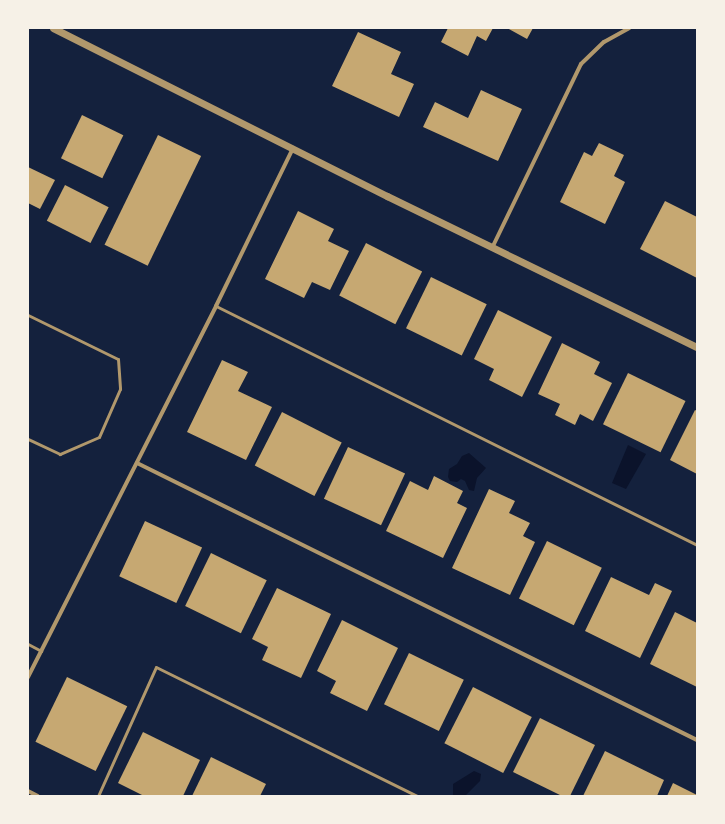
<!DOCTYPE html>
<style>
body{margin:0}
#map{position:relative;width:725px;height:824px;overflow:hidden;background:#14213d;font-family:Rubik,sans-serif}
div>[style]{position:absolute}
.water>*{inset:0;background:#0b132b}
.building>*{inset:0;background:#c6a872;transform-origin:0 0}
.service>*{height:3px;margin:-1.5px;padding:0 1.5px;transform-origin:1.5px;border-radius:1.5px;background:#b1986c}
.minor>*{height:4px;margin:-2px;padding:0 2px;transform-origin:2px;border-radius:2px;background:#b1986c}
.tertiary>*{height:7px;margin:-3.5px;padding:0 3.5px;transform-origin:3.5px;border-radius:3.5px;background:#b1986c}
span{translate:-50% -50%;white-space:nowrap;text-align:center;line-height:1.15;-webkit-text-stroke:4px #f6f1e7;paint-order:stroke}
.frame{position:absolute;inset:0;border:29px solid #f6f1e7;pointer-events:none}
</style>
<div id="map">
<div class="water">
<div style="clip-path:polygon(628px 445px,646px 454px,626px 489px,612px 483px)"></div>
<div style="clip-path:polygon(469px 453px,486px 468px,477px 478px,474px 491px,469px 490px,465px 481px,461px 479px,457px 482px,450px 481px,448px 477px,449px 469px,457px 464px,462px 456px)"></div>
<div style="clip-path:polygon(474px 771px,481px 774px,480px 781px,465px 796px,453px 795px,453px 784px)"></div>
</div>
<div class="building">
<div style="clip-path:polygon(448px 28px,493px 28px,486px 41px,477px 36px,468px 56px,441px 42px)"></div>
<div style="clip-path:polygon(507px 28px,533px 28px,527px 39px)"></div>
<div style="clip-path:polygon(358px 32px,401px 52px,391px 74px,414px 84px,399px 117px,332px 86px)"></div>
<div style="clip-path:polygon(481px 90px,522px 109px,498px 161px,423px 127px,435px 102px,468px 118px)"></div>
<div style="left:82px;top:115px;width:46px;height:48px;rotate:26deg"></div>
<div style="left:158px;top:135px;width:48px;height:122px;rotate:26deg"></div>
<div style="clip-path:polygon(599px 143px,624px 155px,614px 176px,625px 182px,605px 224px,560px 202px,584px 152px,592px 156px)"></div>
<div style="clip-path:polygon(28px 167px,55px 180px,40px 209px,28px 203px)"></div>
<div style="left:65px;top:185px;width:49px;height:40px;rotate:27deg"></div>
<div style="clip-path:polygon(665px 201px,697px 217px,697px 278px,640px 249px)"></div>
<div style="clip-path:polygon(298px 211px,334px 229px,328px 241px,349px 251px,330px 290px,312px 282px,304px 298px,265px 279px)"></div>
<div style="left:366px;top:243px;width:63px;height:59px;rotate:27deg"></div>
<div style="left:431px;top:277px;width:62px;height:57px;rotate:26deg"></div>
<div style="clip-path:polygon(498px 310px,552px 337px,522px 397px,489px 380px,494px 369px,474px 359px)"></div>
<div style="clip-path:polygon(562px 343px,600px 362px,594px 374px,612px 383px,593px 421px,580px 414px,575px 425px,555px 415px,560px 404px,538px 394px)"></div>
<div style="clip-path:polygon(222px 360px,248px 372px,238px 391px,272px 407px,246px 460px,187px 432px)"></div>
<div style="left:628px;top:373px;width:64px;height:57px;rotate:26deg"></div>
<div style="clip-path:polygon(695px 410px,697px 411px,697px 474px,670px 460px)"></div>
<div style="left:282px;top:412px;width:67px;height:60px;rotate:27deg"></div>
<div style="left:348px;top:447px;width:63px;height:57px;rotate:25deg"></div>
<div style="clip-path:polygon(434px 476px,463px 491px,457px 503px,467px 508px,443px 558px,386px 531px,410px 481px,428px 490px)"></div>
<div style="clip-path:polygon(489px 489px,515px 501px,509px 513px,530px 523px,523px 536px,535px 542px,510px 595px,452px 568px)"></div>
<div style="left:145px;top:521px;width:63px;height:61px;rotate:25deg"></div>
<div style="left:547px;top:541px;width:61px;height:64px;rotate:26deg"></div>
<div style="left:211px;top:553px;width:62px;height:59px;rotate:26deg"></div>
<div style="clip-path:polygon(611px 577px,649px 595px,655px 583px,672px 591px,640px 658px,585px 631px)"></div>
<div style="clip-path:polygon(277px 588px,331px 614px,301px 678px,262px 660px,268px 647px,252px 639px)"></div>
<div style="clip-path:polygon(675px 612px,697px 623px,697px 687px,650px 664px)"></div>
<div style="clip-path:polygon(342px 620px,398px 648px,367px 711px,330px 693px,336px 681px,317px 671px)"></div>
<div style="left:409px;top:653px;width:61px;height:57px;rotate:26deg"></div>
<div style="left:67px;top:677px;width:67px;height:72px;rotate:26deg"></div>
<div style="left:473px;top:687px;width:66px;height:63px;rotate:27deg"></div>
<div style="clip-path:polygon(540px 718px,595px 745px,570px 796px,562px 796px,513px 772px)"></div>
<div style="clip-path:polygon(143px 732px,200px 760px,183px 796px,144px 796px,118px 783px)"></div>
<div style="clip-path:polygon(605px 751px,664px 780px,657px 796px,583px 796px)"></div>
<div style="clip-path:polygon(211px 757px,266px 784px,260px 796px,192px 796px)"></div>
<div style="clip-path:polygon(673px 783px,697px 795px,697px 796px,667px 796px)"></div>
</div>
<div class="service">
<div style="left:216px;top:306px;width:537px;rotate:26.42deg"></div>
<div style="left:28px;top:315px;width:100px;rotate:26.1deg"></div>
<div style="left:118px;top:359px;width:30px;rotate:86deg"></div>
<div style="left:120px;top:389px;width:52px;rotate:113.6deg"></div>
<div style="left:99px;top:437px;width:43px;rotate:156.4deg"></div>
<div style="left:60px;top:454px;width:35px;rotate:-155deg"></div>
<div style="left:28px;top:644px;width:15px;rotate:28deg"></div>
<div style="left:98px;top:796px;width:141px;rotate:-65.8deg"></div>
<div style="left:156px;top:667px;width:291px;rotate:26.3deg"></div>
</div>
<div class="minor">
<div style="left:493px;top:246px;width:202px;rotate:-64.2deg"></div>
<div style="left:581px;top:64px;width:32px;rotate:-44deg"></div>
<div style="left:604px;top:42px;width:29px;rotate:-29deg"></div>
<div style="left:137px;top:463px;width:625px;rotate:26.32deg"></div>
<div style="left:28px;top:677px;width:416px;rotate:-63.1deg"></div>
<div style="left:216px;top:306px;width:176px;rotate:-64deg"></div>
<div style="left:28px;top:791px;width:11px;rotate:27deg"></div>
</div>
<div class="tertiary">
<div style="left:53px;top:28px;width:374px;rotate:26.7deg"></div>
<div style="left:387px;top:196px;width:345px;rotate:26deg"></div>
</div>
<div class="frame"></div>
</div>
